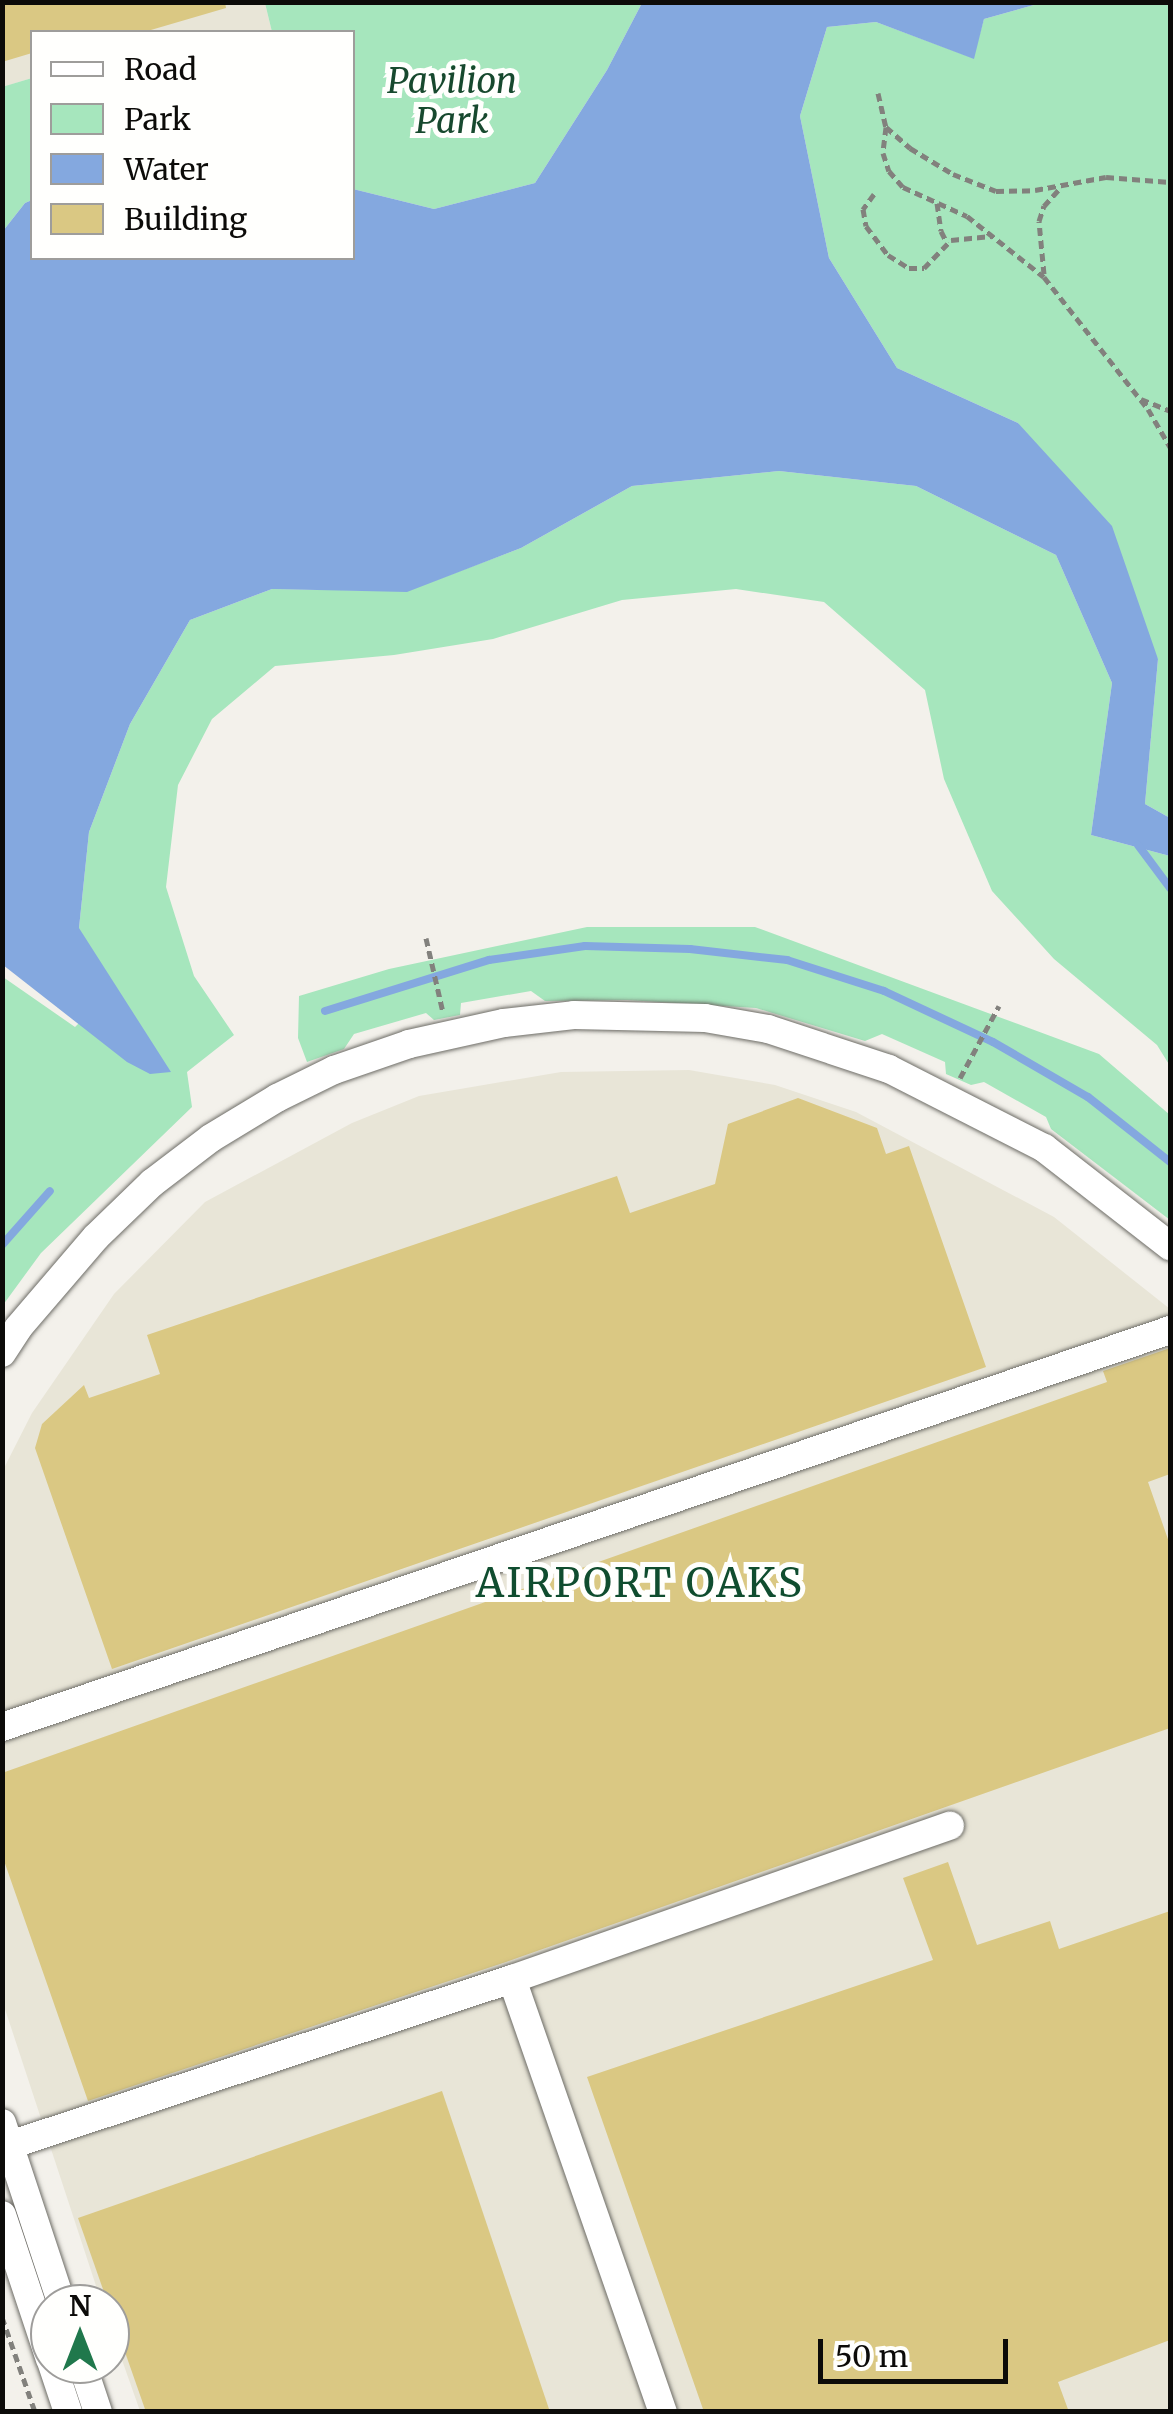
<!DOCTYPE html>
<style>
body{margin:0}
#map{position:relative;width:1173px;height:2414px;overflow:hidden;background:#f3f1eb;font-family:Merriweather,serif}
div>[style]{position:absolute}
.built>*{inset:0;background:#e8e5d7}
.green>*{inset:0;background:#a6e6bd}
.water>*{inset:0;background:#84a8df}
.stream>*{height:8px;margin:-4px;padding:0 4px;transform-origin:4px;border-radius:4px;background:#84a8df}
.building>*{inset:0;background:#dac883}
.path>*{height:5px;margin-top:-2.5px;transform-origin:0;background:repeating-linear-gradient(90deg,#82817d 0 8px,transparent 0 13px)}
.roads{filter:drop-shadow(0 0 2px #6d6c66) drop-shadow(0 0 2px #6d6c66)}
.minor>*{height:28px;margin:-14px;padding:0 14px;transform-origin:14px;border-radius:14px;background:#fff}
span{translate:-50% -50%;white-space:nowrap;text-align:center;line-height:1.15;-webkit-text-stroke:10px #fffffd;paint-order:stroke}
.park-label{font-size:35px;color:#17492e;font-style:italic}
.quarter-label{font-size:40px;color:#104d2f;letter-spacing:2.5px}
.frame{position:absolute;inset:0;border:5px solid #0c0b09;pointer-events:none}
.legend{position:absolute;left:30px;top:30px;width:325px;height:230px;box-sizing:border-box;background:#fffffd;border:2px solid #9e9d9b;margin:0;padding:12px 18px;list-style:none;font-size:30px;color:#0c0b09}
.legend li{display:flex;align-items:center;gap:20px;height:50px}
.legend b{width:50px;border:2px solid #9e9d9b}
.north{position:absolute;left:30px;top:2284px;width:100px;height:100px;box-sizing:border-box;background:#fffffd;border:2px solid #9e9d9b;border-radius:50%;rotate:0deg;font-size:28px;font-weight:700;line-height:40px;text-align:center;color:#0c0b09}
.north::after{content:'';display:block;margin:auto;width:35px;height:45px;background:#20784c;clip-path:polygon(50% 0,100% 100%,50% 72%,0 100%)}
.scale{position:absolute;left:818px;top:2339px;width:190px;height:45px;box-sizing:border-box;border:5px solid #0c0b09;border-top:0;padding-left:12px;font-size:30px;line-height:35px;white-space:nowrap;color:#0c0b09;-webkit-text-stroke:8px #fffffd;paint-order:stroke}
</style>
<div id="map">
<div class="built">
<div style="clip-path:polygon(3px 3px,265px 3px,272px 32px,32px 32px,32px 78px,3px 87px)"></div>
<div style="clip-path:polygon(689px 1070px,775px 1085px,856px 1112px,1054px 1217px,1170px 1309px,1170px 2411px,140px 2411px,110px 2326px,110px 2304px,102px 2304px,3px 2003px,2px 1472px,32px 1413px,114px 1294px,205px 1202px,352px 1123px,419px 1096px,561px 1072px)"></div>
</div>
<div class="green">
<div style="clip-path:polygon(265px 3px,642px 3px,607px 70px,535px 183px,434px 209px,353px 189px,352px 32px,272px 32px)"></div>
<div style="clip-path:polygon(1041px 3px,1170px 3px,1170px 818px,1145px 804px,1158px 659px,1018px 423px,897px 368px,829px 258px,800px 116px,827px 27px,876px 22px,973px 58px,984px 19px)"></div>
<div style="clip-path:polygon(32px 78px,32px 200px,25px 203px,3px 231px,2px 87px)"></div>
<div style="clip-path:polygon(779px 471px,916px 486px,1056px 555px,1112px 683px,1091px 835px,1170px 856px,1170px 1066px,1157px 1045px,1054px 959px,992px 891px,944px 779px,925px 690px,824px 602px,736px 589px,622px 600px,493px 639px,394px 655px,275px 666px,212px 719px,178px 785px,166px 887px,194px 976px,234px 1035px,187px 1072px,192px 1107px,41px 1253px,3px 1305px,3px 977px,75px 1027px,85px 1017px,79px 928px,89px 832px,130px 724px,190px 620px,272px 589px,407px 591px,521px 548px,632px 486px)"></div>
<div style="clip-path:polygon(587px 927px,755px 927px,1099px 1054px,1170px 1115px,1170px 1220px,1051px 1129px,1046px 1117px,984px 1082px,971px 1085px,946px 1074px,945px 1062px,882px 1034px,865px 1041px,756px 1008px,627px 1000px,545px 1001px,531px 991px,461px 1003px,460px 1015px,434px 1020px,426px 1013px,354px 1034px,344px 1049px,307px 1062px,298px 1038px,299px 996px,389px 969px)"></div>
</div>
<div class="water">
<div style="clip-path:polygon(642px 3px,1041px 3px,984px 19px,974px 59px,876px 22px,827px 27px,800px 116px,829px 258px,897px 368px,1018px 423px,1112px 526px,1158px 659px,1145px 804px,1170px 818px,1170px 856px,1091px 835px,1112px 683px,1056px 555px,916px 486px,779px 471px,632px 486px,521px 548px,407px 592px,272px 589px,190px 620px,130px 724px,89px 832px,79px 928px,171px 1072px,150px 1074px,127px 1062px,3px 965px,3px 231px,25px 203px,32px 200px,32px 258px,352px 258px,353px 189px,434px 209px,535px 183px,607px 70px)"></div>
</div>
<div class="stream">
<div style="left:1138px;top:845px;width:54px;rotate:53.3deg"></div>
<div style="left:325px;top:1011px;width:172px;rotate:-17.3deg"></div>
<div style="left:489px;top:960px;width:97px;rotate:-8.3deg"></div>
<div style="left:585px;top:946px;width:105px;rotate:1.6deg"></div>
<div style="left:690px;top:949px;width:98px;rotate:6.5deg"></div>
<div style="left:787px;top:960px;width:102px;rotate:17.7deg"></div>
<div style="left:884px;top:991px;width:120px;rotate:25.1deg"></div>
<div style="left:993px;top:1042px;width:110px;rotate:30.1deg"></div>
<div style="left:1088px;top:1097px;width:105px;rotate:38.4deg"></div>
<div style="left:2px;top:1245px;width:72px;rotate:-48.4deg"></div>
</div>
<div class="building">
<div style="clip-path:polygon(2px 2px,225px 2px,226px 8px,144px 32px,32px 32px,32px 53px,2px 62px)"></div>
<div style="clip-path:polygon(798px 1098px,877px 1128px,886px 1154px,909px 1146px,986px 1367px,112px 1669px,35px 1448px,42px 1424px,84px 1385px,89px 1398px,160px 1374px,147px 1335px,617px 1176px,630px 1213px,715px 1184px,728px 1124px)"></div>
<div style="clip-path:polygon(1170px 1348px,1170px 1474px,1148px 1482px,1170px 1545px,1170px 1728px,506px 1962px,88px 2101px,2px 1855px,2px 1773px,1107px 1382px,1103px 1371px)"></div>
<div style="clip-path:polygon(948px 1862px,977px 1945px,1050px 1921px,1059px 1949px,1170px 1911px,1170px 2340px,1058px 2382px,1069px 2412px,704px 2412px,587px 2077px,933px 1960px,903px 1878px)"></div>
<div style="clip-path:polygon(442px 2091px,550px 2412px,146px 2412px,78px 2218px)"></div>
</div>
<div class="path">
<div style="left:878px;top:93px;width:35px;rotate:77deg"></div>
<div style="left:886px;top:127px;width:32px;rotate:41deg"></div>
<div style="left:910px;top:148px;width:50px;rotate:31.2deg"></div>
<div style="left:953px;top:174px;width:46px;rotate:21.6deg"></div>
<div style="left:996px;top:191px;width:39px;rotate:-1deg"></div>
<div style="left:1035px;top:190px;width:72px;rotate:-10.4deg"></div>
<div style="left:1106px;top:177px;width:64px;rotate:4.5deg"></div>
<div style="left:886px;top:127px;width:26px;rotate:97deg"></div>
<div style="left:883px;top:153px;width:19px;rotate:72deg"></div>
<div style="left:889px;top:171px;width:21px;rotate:49deg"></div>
<div style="left:903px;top:187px;width:70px;rotate:24.4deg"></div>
<div style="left:967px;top:216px;width:98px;rotate:38.4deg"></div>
<div style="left:1044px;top:277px;width:168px;rotate:51.8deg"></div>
<div style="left:1148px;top:409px;width:44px;rotate:59.9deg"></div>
<div style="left:874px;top:194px;width:19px;rotate:126deg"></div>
<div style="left:863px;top:209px;width:17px;rotate:80deg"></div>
<div style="left:866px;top:226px;width:36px;rotate:53deg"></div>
<div style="left:888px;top:255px;width:25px;rotate:32deg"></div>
<div style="left:909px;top:268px;width:15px"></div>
<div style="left:924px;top:268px;width:39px;rotate:-46deg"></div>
<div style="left:951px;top:240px;width:40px;rotate:-5.7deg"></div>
<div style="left:937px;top:203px;width:28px;rotate:82deg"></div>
<div style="left:941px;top:231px;width:13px;rotate:63deg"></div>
<div style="left:1044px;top:274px;width:53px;rotate:-95.4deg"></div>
<div style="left:1039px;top:221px;width:16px;rotate:-72deg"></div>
<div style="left:1044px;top:206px;width:24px;rotate:-48deg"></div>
<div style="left:1141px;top:399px;width:31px;rotate:22deg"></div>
<div style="left:426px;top:938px;width:76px;rotate:77.1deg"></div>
<div style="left:960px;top:1078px;width:82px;rotate:-61.6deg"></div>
<div style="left:2px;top:2317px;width:101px;rotate:70.8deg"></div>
</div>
<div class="roads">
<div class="minor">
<div style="left:2px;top:1353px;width:30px;rotate:-57deg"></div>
<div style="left:18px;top:1328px;width:120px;rotate:-49.4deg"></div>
<div style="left:96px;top:1237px;width:78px;rotate:-44deg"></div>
<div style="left:152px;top:1183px;width:74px;rotate:-37.3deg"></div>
<div style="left:211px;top:1138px;width:77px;rotate:-31.2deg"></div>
<div style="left:277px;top:1098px;width:64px;rotate:-26.2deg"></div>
<div style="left:334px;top:1070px;width:79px;rotate:-19.1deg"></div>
<div style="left:409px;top:1044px;width:97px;rotate:-12.5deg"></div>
<div style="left:504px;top:1023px;width:70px;rotate:-6.5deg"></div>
<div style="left:574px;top:1015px;width:131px;rotate:1.3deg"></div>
<div style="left:705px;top:1018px;width:64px;rotate:9.9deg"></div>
<div style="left:768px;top:1029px;width:127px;rotate:18.3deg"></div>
<div style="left:889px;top:1069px;width:174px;rotate:27deg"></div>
<div style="left:1044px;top:1148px;width:160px;rotate:37.9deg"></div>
<div style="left:2px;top:1727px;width:1234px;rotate:-18.77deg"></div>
<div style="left:512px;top:1979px;width:459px;rotate:70.8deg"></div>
<div style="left:2px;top:2123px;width:191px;rotate:71.7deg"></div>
<div style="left:10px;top:2145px;width:529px;rotate:-18.3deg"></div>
<div style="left:512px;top:1979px;width:464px;rotate:-19.3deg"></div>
<div style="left:2px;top:2215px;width:152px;rotate:71.6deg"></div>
<div style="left:52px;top:2364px;width:51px;rotate:71.6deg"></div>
<div style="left:82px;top:2364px;width:51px;rotate:71.6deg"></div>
</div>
</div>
<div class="park-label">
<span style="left:452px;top:101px">Pavilion<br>Park</span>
</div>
<div class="quarter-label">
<span style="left:640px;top:1583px">AIRPORT OAKS</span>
</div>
<div class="frame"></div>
<ul class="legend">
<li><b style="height:12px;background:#fff"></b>Road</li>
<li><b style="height:28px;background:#a6e6bd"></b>Park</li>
<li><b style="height:28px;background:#84a8df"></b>Water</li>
<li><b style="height:28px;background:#dac883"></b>Building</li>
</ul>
<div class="north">N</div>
<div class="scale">50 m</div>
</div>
